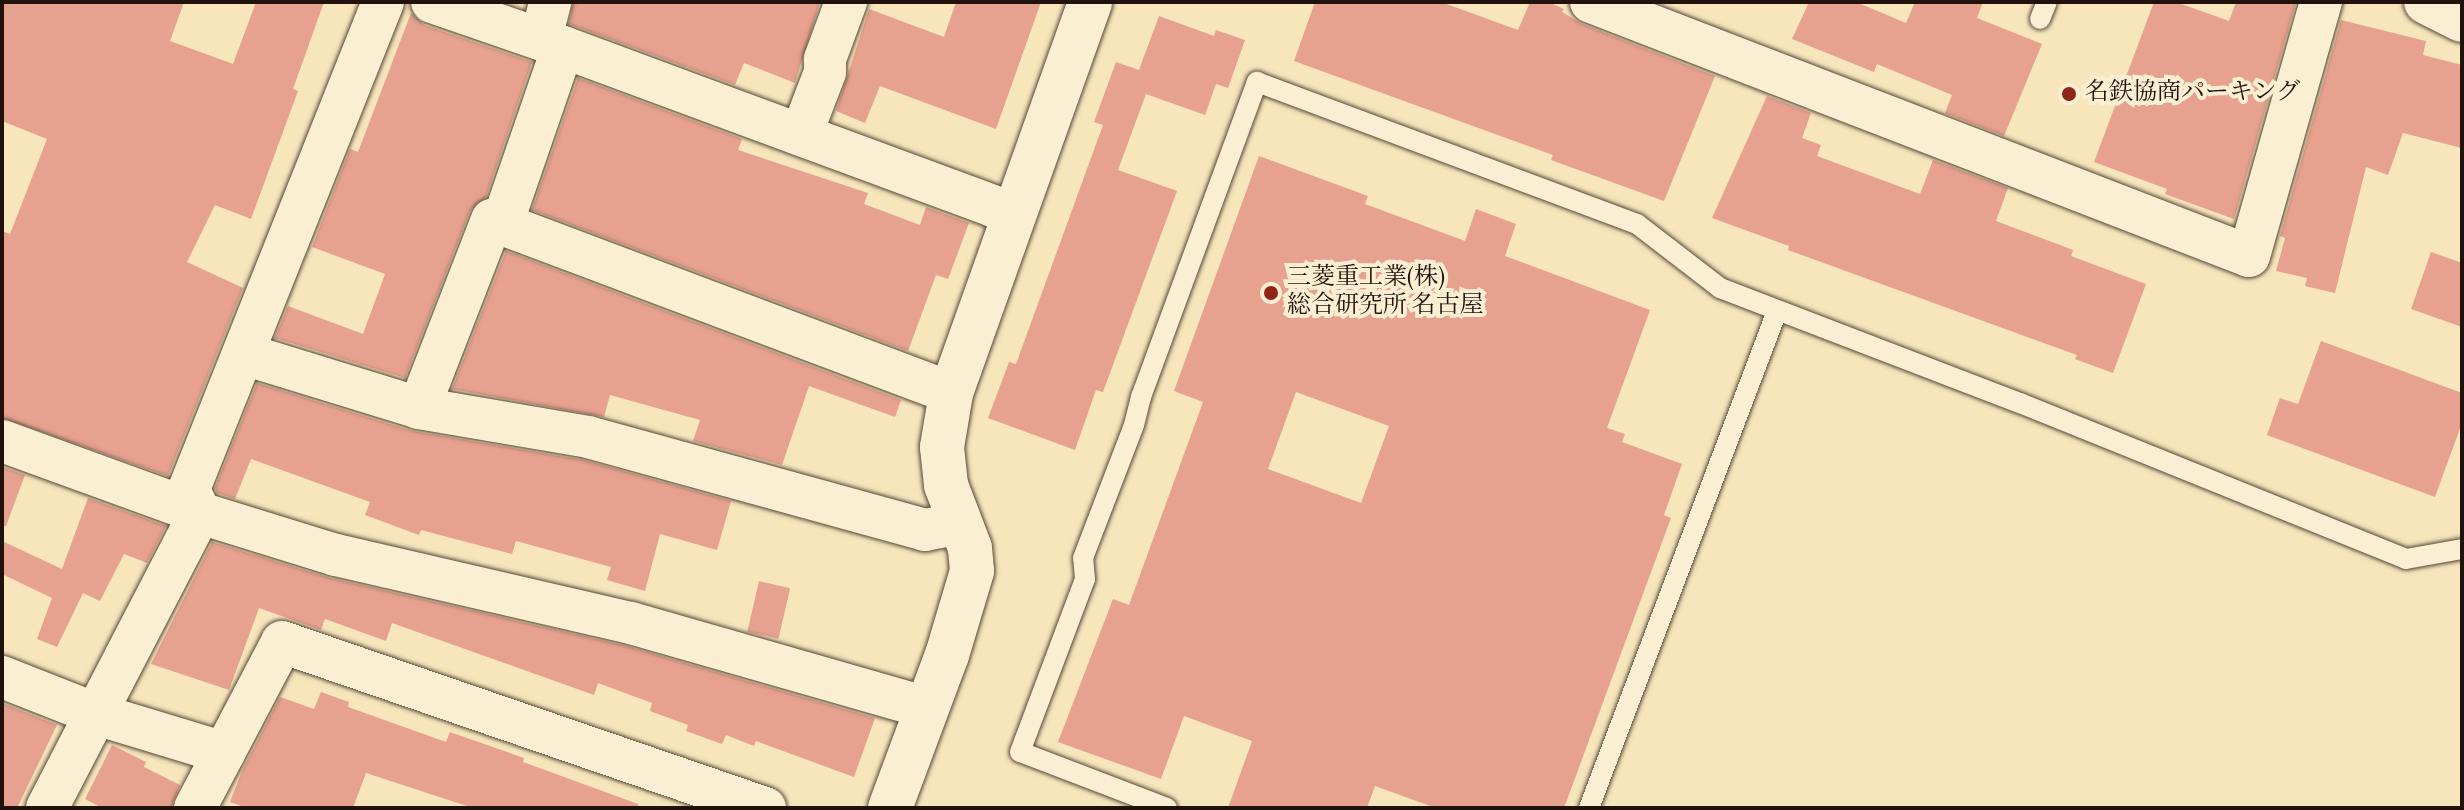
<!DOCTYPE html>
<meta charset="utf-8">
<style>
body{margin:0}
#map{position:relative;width:2464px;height:810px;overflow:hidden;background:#f7e5bc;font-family:Vollkorn,"Noto Serif JP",serif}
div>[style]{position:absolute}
.building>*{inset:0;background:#e7a18f;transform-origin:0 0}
.roads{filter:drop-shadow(0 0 2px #564737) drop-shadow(0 0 2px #564737)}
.lane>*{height:20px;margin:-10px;padding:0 10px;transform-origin:10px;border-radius:10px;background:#faeed3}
.street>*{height:42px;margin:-21px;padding:0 21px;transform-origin:21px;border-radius:21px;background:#faeed3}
.secondary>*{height:44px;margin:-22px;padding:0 22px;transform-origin:22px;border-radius:22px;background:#faeed3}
.dots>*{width:22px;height:22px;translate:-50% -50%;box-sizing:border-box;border:4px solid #faeed3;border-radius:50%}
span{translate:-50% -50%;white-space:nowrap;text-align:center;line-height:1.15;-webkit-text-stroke:8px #faeed3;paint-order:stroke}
.poi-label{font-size:24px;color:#21120b}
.left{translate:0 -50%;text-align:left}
.frame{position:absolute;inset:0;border:4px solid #21120b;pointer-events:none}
</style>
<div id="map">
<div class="building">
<div style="clip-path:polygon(2px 2px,184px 2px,170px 41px,233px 64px,256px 2px,324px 2px,293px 89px,298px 91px,251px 219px,215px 205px,187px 262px,243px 288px,168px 476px,2px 418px,2px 231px,10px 234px,47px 139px,2px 121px)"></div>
<div style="clip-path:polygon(573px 2px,820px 2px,795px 83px,744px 63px,735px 85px,569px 24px)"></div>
<div style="clip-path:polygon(956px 2px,1041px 2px,996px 129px,880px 86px,865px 123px,836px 111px,869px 9px,944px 37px)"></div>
<div style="clip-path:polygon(1315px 2px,1441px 2px,1518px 30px,1530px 2px,1548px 2px,1564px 9px,1562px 12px,1582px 24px,1715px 76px,1664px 201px,1551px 160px,1553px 155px,1294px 61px)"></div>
<div style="clip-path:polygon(1809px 2px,1856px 2px,1906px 23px,1915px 2px,1983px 2px,1977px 18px,2042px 44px,2004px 136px,1945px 113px,1952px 95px,1877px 64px,1874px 72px,1792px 39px)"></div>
<div style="clip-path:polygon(2154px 2px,2176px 2px,2229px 21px,2236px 2px,2296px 2px,2234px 219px,2165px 194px,2167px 189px,2094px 162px)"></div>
<div style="clip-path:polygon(411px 13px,424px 25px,532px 62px,486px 197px,470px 211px,405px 378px,275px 338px,288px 306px,363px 334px,385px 274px,312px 247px,350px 149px,358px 152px)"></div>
<div style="clip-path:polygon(1159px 16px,1214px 36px,1216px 30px,1245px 40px,1228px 88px,1216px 84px,1205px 115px,1146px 94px,1118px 170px,1177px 191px,1103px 392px,1096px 390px,1075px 450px,988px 418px,1009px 362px,1016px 364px,1103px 125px,1094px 122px,1116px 62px,1139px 70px)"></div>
<div style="clip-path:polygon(2341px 20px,2426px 41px,2423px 55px,2462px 65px,2462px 148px,2403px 133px,2388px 175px,2366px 167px,2335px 293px,2305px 286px,2307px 278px,2276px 271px,2285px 238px,2280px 236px)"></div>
<div style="clip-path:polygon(578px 78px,742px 139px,738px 150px,868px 193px,864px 204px,920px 225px,926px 207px,969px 223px,948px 279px,936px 275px,908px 351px,532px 210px)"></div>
<div style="clip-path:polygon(1767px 96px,1811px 113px,1802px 138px,1821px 145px,1817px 156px,1920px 194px,1933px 160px,2008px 188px,1996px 221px,2073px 250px,2071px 256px,2146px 284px,2113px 373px,2075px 359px,2077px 355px,1788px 250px,1789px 246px,1712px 218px)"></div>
<div style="clip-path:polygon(evenodd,1259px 156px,1368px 196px,1365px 204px,1465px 241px,1476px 209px,1516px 224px,1505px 256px,1650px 310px,1607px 428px,1625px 434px,1622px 442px,1682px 464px,1664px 515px,1671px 518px,1564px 808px,1436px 808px,1375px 786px,1367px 808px,1228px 808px,1252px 741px,1184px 716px,1161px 779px,1058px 742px,1113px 599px,1129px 605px,1203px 402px,1174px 391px,1259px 156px,1296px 392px,1389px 426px,1361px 503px,1268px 469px,1296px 392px)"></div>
<div style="clip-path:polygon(506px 251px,901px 400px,895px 417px,809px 386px,782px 465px,693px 441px,700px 420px,610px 395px,604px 417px,452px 389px)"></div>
<div style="clip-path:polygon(2431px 252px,2462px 263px,2462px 327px,2411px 309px)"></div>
<div style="clip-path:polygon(2321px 341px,2462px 393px,2462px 423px,2435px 497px,2267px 435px,2280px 398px,2298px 404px)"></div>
<div style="clip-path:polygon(257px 383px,412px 431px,583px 460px,731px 501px,717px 550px,660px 534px,645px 591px,607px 580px,611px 567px,516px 541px,512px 554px,421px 530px,419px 535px,365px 515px,370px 502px,251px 459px,235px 499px,217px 493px,215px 488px)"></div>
<div style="clip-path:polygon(2px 467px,25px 475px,6px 526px,2px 526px)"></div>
<div style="clip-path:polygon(88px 498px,166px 526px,147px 563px,124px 554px,100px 601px,83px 593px,57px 647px,37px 639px,52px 598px,2px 574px,2px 541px,62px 569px)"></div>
<div style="clip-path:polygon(212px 542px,330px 578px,626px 646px,875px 718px,854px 777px,756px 741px,754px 746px,726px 735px,722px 744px,686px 731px,688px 725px,650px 711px,652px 703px,598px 683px,594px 695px,392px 623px,386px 641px,325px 619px,321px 630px,259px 608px,229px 690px,151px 664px)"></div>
<div style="left:759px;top:581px;width:32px;height:52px;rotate:13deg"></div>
<div style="clip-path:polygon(321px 692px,349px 702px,348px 707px,446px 742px,450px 732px,524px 758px,523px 762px,638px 804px,638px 808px,473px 808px,366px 773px,353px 808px,247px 808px,230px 802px,242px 771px,280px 697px,314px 709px)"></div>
<div style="clip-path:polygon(2px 703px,57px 725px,17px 808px,2px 808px)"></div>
<div style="clip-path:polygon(112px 745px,146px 762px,144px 767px,180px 785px,171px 808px,102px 808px,85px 799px)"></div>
</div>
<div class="roads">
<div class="lane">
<div style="left:2040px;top:19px;width:18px;rotate:-68deg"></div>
<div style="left:1167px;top:808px;width:157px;rotate:-159.1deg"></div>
<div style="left:1020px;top:752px;width:185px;rotate:-69.4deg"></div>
<div style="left:1085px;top:579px;width:21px;rotate:-95deg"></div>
<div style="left:1083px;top:558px;width:142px;rotate:-69deg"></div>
<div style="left:1134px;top:425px;width:29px;rotate:-76deg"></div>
<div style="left:1141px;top:397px;width:336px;rotate:-69.8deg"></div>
<div style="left:1257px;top:82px;width:406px;rotate:20.5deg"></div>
<div style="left:1637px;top:224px;width:105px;rotate:37.6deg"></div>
<div style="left:1720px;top:288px;width:321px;rotate:21deg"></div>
<div style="left:2020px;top:403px;width:416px;rotate:22deg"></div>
<div style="left:2406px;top:559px;width:57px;rotate:-10.1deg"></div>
<div style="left:1589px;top:808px;width:531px;rotate:-69.28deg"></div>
</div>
<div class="street">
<div style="left:432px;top:2px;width:139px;rotate:19deg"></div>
<div style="left:563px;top:47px;width:481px;rotate:20.3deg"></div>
<div style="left:1591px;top:2px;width:705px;rotate:21.11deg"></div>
<div style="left:2249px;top:256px;width:264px;rotate:-74.2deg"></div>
<div style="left:541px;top:39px;width:38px;rotate:-76deg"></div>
<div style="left:801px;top:135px;width:67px;rotate:-69.1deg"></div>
<div style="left:825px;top:72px;width:13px;rotate:-90deg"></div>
<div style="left:825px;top:59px;width:61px;rotate:-69.8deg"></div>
<div style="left:502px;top:224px;width:480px;rotate:20.6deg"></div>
<div style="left:244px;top:354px;width:183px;rotate:17.1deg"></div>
<div style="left:419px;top:408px;width:171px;rotate:9.7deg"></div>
<div style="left:588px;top:437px;width:350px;rotate:15.4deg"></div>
<div style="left:925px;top:530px;width:36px;rotate:-11deg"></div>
<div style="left:419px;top:408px;width:202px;rotate:-68.8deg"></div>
<div style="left:492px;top:220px;width:11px;rotate:22deg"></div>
<div style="left:502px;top:224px;width:187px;rotate:-71deg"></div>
<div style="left:2px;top:441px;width:211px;rotate:20deg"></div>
<div style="left:200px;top:513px;width:142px;rotate:17.2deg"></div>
<div style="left:336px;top:555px;width:303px;rotate:13deg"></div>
<div style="left:631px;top:623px;width:308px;rotate:16deg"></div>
<div style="left:200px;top:513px;width:26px;rotate:-115deg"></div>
<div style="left:189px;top:489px;width:524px;rotate:-68.28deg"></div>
<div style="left:2px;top:677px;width:101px;rotate:21.5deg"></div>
<div style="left:96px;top:714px;width:134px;rotate:16.9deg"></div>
<div style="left:47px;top:808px;width:332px;rotate:-62.6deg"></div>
<div style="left:195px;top:808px;width:187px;rotate:-62.3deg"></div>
<div style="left:282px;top:642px;width:511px;rotate:18.97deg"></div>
</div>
<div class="secondary">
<div style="left:2426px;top:2px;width:40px;rotate:26.6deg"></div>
<div style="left:890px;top:808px;width:163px;rotate:-69.6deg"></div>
<div style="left:947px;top:655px;width:88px;rotate:-73.4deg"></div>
<div style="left:972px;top:571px;width:23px;rotate:-95deg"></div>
<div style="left:970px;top:548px;width:67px;rotate:-110.9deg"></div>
<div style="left:946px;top:485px;width:38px;rotate:-96deg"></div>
<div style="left:942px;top:447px;width:55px;rotate:-80.5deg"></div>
<div style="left:951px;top:393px;width:415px;rotate:-70.4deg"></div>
</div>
</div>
<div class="dots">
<div style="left:2069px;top:94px;background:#8f2418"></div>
<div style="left:1271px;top:293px;background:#8f2418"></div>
</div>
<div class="poi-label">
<span class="left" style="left:2085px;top:94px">名鉄協商パーキング</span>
<span class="left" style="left:1287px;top:293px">三菱重工業(株)<br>総合研究所 名古屋</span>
</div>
<div class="frame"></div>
</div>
